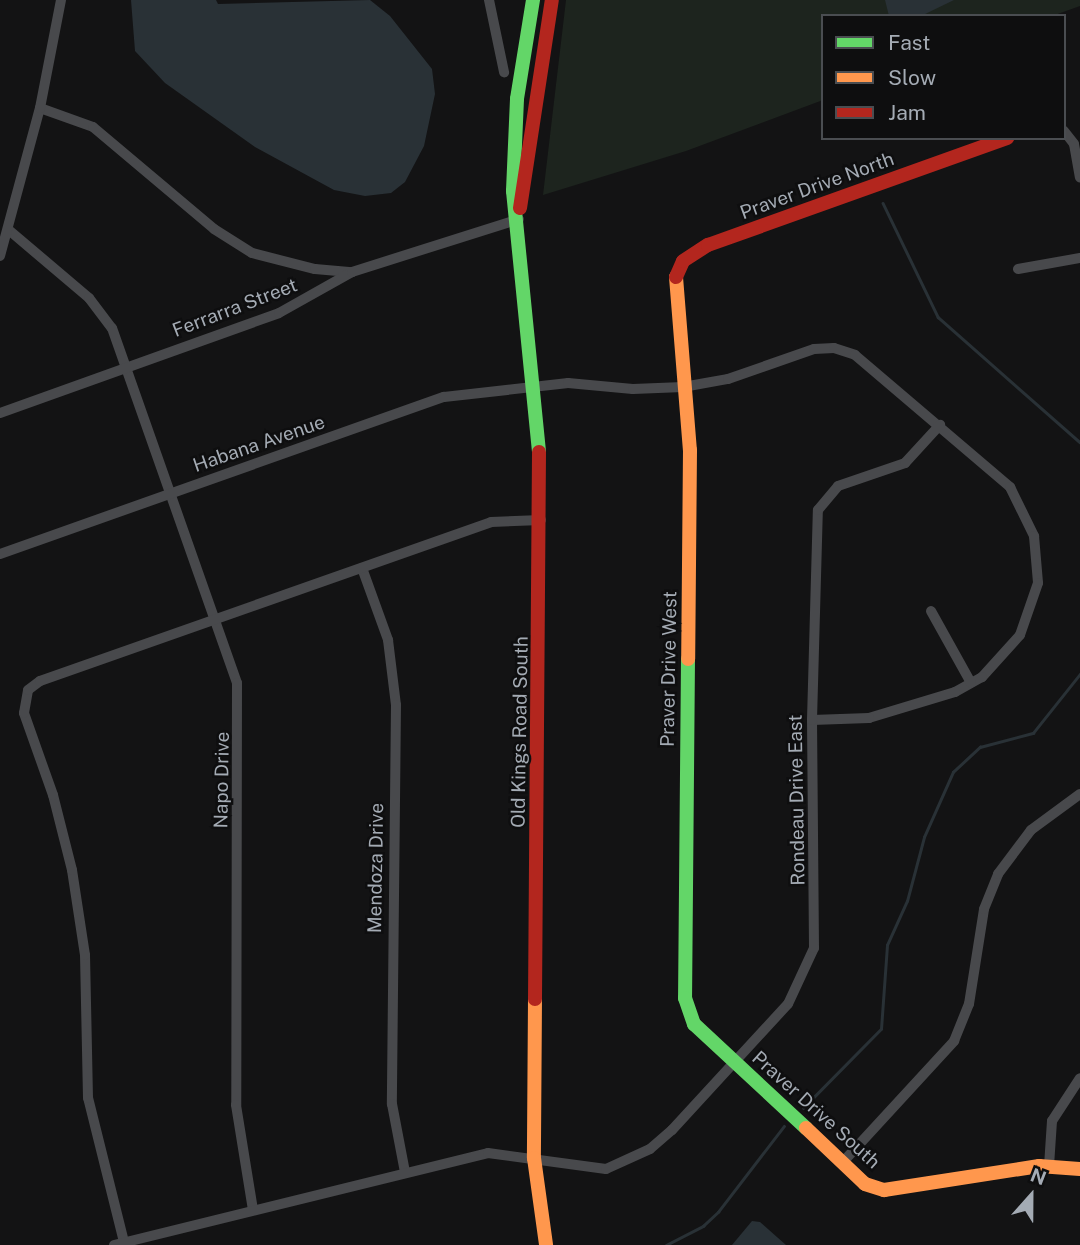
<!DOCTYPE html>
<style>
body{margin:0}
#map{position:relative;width:1080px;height:1245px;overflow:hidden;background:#131314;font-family:"Public Sans",sans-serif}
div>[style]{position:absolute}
.green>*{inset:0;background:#1d241e}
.water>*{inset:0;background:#293136}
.stream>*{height:2.5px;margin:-1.25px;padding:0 1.25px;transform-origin:1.25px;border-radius:1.25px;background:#293136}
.street>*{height:10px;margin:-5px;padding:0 5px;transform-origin:5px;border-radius:5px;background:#48494c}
.fast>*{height:14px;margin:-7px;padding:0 7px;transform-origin:7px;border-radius:7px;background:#63d668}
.slow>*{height:14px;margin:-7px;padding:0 7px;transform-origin:7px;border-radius:7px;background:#ff974d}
.jam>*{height:14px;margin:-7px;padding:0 7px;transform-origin:7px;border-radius:7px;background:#b3261e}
span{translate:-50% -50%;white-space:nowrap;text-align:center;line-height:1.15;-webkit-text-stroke:5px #0e0e0f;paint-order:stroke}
.street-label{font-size:19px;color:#a4abb4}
.legend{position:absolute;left:821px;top:14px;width:245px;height:126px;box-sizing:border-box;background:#0e0e0f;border:2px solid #4a4d51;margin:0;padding:9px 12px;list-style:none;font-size:21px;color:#a4abb4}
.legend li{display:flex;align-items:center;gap:14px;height:35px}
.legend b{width:35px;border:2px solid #4a4d51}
.north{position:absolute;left:996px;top:1161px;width:70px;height:70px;-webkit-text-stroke:5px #0e0e0f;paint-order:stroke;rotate:21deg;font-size:19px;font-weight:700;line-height:28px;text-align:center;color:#a4abb4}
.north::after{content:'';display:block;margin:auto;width:24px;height:32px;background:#a4abb4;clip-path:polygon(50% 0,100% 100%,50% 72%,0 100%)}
</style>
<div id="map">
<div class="green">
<div style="clip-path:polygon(566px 0,1080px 0,1080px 6px,1052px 16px,823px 16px,823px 100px,686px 151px,543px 195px)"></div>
</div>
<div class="water">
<div style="clip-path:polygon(131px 0,216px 0,218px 4px,370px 0,390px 16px,432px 69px,435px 94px,424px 146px,405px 182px,391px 193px,365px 196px,334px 190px,255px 147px,165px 83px,135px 51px)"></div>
<div style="clip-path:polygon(885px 0,954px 0,921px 16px,889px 16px)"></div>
<div style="clip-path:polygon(752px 1221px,760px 1222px,786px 1245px,732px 1245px)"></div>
</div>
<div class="stream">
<div style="left:883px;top:203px;width:127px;rotate:64.2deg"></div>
<div style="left:938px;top:317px;width:189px;rotate:41.4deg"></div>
<div style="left:803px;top:1108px;width:111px;rotate:-45.4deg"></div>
<div style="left:881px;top:1029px;width:84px;rotate:-85.9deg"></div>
<div style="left:887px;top:945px;width:48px;rotate:-65.6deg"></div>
<div style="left:907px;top:901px;width:66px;rotate:-75.1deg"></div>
<div style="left:924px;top:837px;width:71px;rotate:-66deg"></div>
<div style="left:953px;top:772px;width:37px;rotate:-43deg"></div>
<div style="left:980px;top:747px;width:55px;rotate:-14.8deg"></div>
<div style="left:1033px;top:733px;width:75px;rotate:-51.5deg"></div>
<div style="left:666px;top:1245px;width:42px;rotate:-27.2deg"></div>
<div style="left:703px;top:1226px;width:21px;rotate:-43deg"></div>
<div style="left:718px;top:1212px;width:108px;rotate:-52.5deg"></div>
</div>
<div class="street">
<div style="left:489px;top:0;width:74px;rotate:78.2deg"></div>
<div style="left:40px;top:108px;width:56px;rotate:19.7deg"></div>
<div style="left:93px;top:127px;width:158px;rotate:40.1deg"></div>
<div style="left:214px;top:229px;width:45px;rotate:32.3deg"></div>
<div style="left:252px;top:253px;width:65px;rotate:14.3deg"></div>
<div style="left:315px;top:269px;width:37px;rotate:5deg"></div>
<div style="left:1064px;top:131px;width:16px;rotate:52deg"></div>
<div style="left:1074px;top:144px;width:34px;rotate:80deg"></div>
<div style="left:10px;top:231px;width:104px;rotate:40.3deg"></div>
<div style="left:89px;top:298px;width:38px;rotate:53deg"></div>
<div style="left:112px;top:328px;width:376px;rotate:70.6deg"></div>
<div style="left:237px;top:683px;width:422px;rotate:90.1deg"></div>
<div style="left:236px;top:1105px;width:106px;rotate:80.8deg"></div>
<div style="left:0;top:256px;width:153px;rotate:-74.9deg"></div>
<div style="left:40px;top:108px;width:110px;rotate:-79deg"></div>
<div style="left:1018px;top:269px;width:63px;rotate:-10.1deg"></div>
<div style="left:0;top:413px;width:296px;rotate:-19.7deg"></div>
<div style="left:279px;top:313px;width:84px;rotate:-29.3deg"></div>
<div style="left:352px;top:272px;width:175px;rotate:-17.6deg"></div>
<div style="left:0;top:554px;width:471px;rotate:-19.5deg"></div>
<div style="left:444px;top:397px;width:125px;rotate:-6.4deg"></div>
<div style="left:568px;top:383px;width:65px;rotate:5.3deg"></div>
<div style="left:633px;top:389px;width:50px;rotate:-2.3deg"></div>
<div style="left:683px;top:387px;width:46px;rotate:-10.1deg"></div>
<div style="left:728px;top:379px;width:91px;rotate:-19.2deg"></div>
<div style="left:814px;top:349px;width:20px;rotate:-3deg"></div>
<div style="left:834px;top:348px;width:22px;rotate:18deg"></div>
<div style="left:855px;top:355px;width:204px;rotate:40.4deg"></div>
<div style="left:1010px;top:487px;width:55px;rotate:63.9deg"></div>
<div style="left:1034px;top:536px;width:47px;rotate:85.1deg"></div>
<div style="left:1038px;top:583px;width:55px;rotate:109.1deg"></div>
<div style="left:1020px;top:635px;width:57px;rotate:132.1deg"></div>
<div style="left:982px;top:677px;width:31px;rotate:151deg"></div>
<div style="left:955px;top:692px;width:90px;rotate:163.2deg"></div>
<div style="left:869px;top:718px;width:57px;rotate:178deg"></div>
<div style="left:362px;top:568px;width:77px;rotate:70.1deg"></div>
<div style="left:388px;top:640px;width:65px;rotate:83deg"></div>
<div style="left:396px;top:705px;width:399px;rotate:90.6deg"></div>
<div style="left:392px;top:1104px;width:69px;rotate:79.2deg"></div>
<div style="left:931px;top:611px;width:82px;rotate:60.9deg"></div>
<div style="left:842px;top:1163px;width:166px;rotate:-47.4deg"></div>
<div style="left:954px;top:1041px;width:40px;rotate:-68deg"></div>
<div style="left:969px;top:1004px;width:96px;rotate:-81deg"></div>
<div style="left:984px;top:909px;width:38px;rotate:-68deg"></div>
<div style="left:998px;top:874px;width:55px;rotate:-53.1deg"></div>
<div style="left:1031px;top:830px;width:61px;rotate:-36.3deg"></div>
<div style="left:1049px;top:1166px;width:45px;rotate:-86.2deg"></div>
<div style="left:1052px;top:1121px;width:51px;rotate:-56.9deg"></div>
<div style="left:124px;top:1242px;width:148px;rotate:-104deg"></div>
<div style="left:88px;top:1098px;width:143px;rotate:-91.2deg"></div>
<div style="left:85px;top:955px;width:86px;rotate:-98.7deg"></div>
<div style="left:72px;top:870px;width:77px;rotate:-104.2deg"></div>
<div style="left:53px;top:795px;width:87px;rotate:-109.5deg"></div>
<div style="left:24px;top:713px;width:23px;rotate:-80deg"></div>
<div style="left:28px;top:690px;width:15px;rotate:-37deg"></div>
<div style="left:40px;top:681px;width:478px;rotate:-19.4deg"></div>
<div style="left:491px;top:522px;width:50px;rotate:-2.3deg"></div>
<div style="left:114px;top:1245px;width:385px;rotate:-13.8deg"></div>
<div style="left:488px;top:1153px;width:119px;rotate:7.7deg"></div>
<div style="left:606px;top:1169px;width:48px;rotate:-24.4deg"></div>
<div style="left:650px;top:1149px;width:29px;rotate:-41deg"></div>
<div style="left:672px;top:1130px;width:171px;rotate:-47.4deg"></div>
<div style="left:788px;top:1004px;width:62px;rotate:-65.1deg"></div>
<div style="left:814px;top:948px;width:228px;rotate:-90.5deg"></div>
<div style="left:812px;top:720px;width:210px;rotate:-88.4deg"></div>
<div style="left:818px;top:510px;width:31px;rotate:-50deg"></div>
<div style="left:838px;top:486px;width:71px;rotate:-18.9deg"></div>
<div style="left:905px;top:463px;width:52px;rotate:-47.4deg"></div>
</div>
<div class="fast">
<div style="left:533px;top:0;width:100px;rotate:99.2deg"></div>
<div style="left:517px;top:99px;width:92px;rotate:92.5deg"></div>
<div style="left:513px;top:191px;width:262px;rotate:84.3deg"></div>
<div style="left:688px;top:659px;width:339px;rotate:90.5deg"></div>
<div style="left:685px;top:998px;width:28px;rotate:71deg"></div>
<div style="left:694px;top:1024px;width:153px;rotate:42.9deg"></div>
</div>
<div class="slow">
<div style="left:676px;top:277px;width:174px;rotate:85.4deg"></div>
<div style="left:690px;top:450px;width:209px;rotate:90.5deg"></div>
<div style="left:535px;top:999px;width:159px;rotate:90.4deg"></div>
<div style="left:534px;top:1158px;width:88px;rotate:82.1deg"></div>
<div style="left:806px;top:1128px;width:81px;rotate:43.5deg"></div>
<div style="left:865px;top:1184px;width:20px;rotate:18deg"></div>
<div style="left:884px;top:1190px;width:157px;rotate:-8.8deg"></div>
<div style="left:1039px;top:1166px;width:41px;rotate:4.2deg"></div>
</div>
<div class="jam">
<div style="left:520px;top:208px;width:210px;rotate:-81.3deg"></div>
<div style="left:676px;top:277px;width:17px;rotate:-66deg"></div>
<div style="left:683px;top:261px;width:30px;rotate:-33deg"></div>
<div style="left:708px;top:245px;width:318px;rotate:-19.7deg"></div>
<div style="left:535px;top:999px;width:547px;rotate:-89.58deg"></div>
</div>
<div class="street-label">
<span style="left:817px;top:186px;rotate:-20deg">Praver Drive North</span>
<span style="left:235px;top:308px;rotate:-21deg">Ferrarra Street</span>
<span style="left:259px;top:444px;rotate:-19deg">Habana Avenue</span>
<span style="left:669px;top:669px;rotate:-89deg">Praver Drive West</span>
<span style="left:520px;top:732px;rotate:-89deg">Old Kings Road South</span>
<span style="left:222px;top:780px;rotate:-89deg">Napo Drive</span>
<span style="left:797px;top:800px;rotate:-91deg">Rondeau Drive East</span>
<span style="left:376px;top:868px;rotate:-89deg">Mendoza Drive</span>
<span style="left:816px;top:1110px;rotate:42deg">Praver Drive South</span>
</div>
<ul class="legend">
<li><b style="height:9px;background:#63d668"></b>Fast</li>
<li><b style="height:9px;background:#ff974d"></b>Slow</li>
<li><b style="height:9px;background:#b3261e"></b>Jam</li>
</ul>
<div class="north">N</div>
</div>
